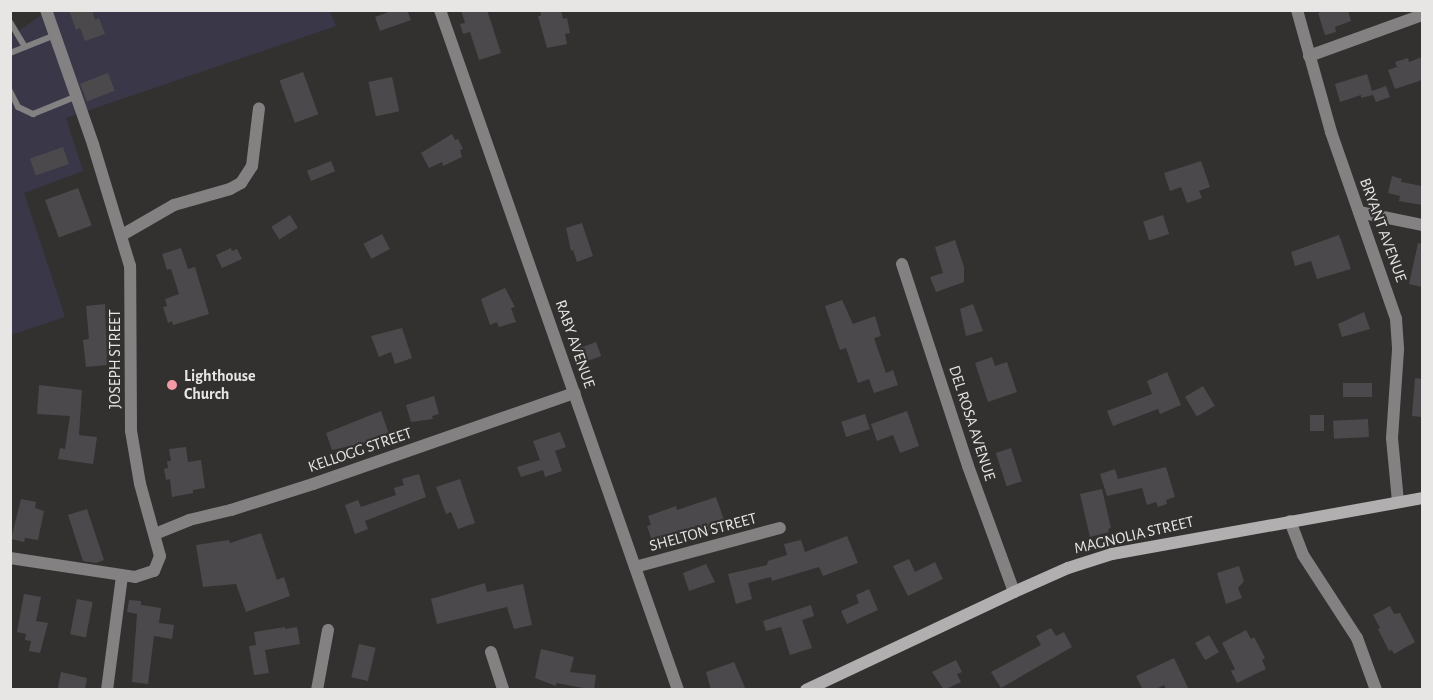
<!DOCTYPE html>
<style>
body{margin:0}
#map{position:relative;width:1433px;height:700px;overflow:hidden;background:#33312f;font-family:"Alegreya Sans",sans-serif}
div>[style]{position:absolute}
.commercial>*{inset:0;background:#393748}
.building>*{inset:0;background:#4b494b;transform-origin:0 0}
.lane>*{height:6px;margin:-3px;padding:0 3px;transform-origin:3px;border-radius:3px;background:#838181}
.street>*{height:12px;margin:-6px;padding:0 6px;transform-origin:6px;border-radius:6px;background:#838181}
.secondary>*{height:12px;margin:-6px;padding:0 6px;transform-origin:6px;border-radius:6px;background:#b1afaf}
.dots>*{width:16px;height:16px;translate:-50% -50%;box-sizing:border-box;border:3px solid #33312f;border-radius:50%}
span{translate:-50% -50%;white-space:nowrap;text-align:center;line-height:1.15;-webkit-text-stroke:4.5px #33312f;paint-order:stroke}
.street-label{font-size:16px;color:#e7e6e4}
.poi-label{font-size:16px;color:#e7e6e4;font-weight:700}
.left{translate:0 -50%;text-align:left}
.frame{position:absolute;inset:0;border:12px solid #e7e6e4;pointer-events:none}
</style>
<div id="map">
<div class="commercial">
<div style="clip-path:polygon(47px 11px,330px 11px,336px 26px,66px 118px,83px 171px,24px 193px,65px 317px,11px 335px,11px 36px)"></div>
</div>
<div class="building">
<div style="clip-path:polygon(69px 10px,92px 10px,95px 20px,99px 18px,105px 34px,85px 41px,80px 28px,76px 30px)"></div>
<div style="clip-path:polygon(394px 10px,407px 10px,411px 20px,380px 31px,375px 17px)"></div>
<div style="clip-path:polygon(461px 10px,487px 10px,501px 53px,479px 60px,470px 32px,463px 34px,460px 24px,465px 23px)"></div>
<div style="clip-path:polygon(540px 10px,561px 10px,563px 19px,567px 18px,570px 33px,565px 34px,567px 44px,547px 48px,538px 16px,541px 16px)"></div>
<div style="clip-path:polygon(1328px 10px,1348px 10px,1351px 21px,1335px 27px,1336px 32px,1325px 35px,1318px 13px)"></div>
<div style="clip-path:polygon(1422px 57px,1422px 80px,1395px 89px,1388px 70px,1397px 67px,1395px 62px,1408px 58px,1409px 62px)"></div>
<div style="left:303px;top:72px;width:45px;height:25px;rotate:70deg"></div>
<div style="left:108px;top:73px;width:19px;height:30px;rotate:69deg"></div>
<div style="clip-path:polygon(1367px 74px,1372px 91px,1386px 86px,1390px 97px,1376px 102px,1373px 95px,1361px 98px,1361px 95px,1340px 102px,1335px 84px)"></div>
<div style="left:392px;top:77px;width:35px;height:24px;rotate:78deg"></div>
<div style="clip-path:polygon(452px 134px,455px 140px,458px 139px,463px 149px,460px 150px,462px 157px,443px 166px,442px 162px,429px 168px,421px 153px)"></div>
<div style="left:63px;top:147px;width:18px;height:35px;rotate:71deg"></div>
<div style="left:331px;top:161px;width:11px;height:26px;rotate:68deg"></div>
<div style="clip-path:polygon(1201px 161px,1210px 187px,1199px 191px,1202px 198px,1187px 203px,1181px 187px,1170px 191px,1164px 173px)"></div>
<div style="clip-path:polygon(1392px 176px,1402px 179px,1401px 182px,1422px 186px,1422px 205px,1399px 201px,1400px 196px,1388px 193px)"></div>
<div style="left:78px;top:188px;width:40px;height:35px;rotate:70deg"></div>
<div style="left:290px;top:215px;width:15px;height:22px;rotate:58deg"></div>
<div style="left:1163px;top:215px;width:20px;height:21px;rotate:72deg"></div>
<div style="clip-path:polygon(582px 223px,593px 256px,577px 262px,573px 250px,571px 251px,566px 228px)"></div>
<div style="left:382px;top:234px;width:17px;height:21px;rotate:62deg"></div>
<div style="clip-path:polygon(1339px 235px,1351px 269px,1317px 279px,1311px 261px,1295px 266px,1291px 252px)"></div>
<div style="clip-path:polygon(955px 240px,964px 267px,964px 282px,936px 292px,930px 277px,943px 273px,935px 247px)"></div>
<div style="clip-path:polygon(1418px 243px,1422px 244px,1422px 287px,1409px 284px)"></div>
<div style="clip-path:polygon(181px 248px,188px 269px,195px 267px,209px 314px,173px 325px,172px 321px,168px 323px,163px 307px,167px 306px,165px 299px,179px 294px,171px 269px,167px 270px,162px 254px)"></div>
<div style="clip-path:polygon(231px 248px,232px 251px,237px 249px,242px 259px,222px 268px,216px 255px)"></div>
<div style="clip-path:polygon(505px 288px,515px 307px,511px 308px,516px 322px,499px 327px,497px 322px,490px 325px,481px 299px)"></div>
<div style="clip-path:polygon(842px 300px,853px 324px,875px 316px,881px 336px,874px 338px,886px 373px,893px 370px,898px 385px,874px 393px,869px 379px,858px 383px,846px 348px,840px 350px,825px 306px)"></div>
<div style="clip-path:polygon(105px 304px,107px 365px,86px 367px,83px 340px,89px 339px,86px 306px)"></div>
<div style="clip-path:polygon(973px 304px,983px 331px,966px 336px,960px 309px)"></div>
<div style="clip-path:polygon(1364px 312px,1370px 329px,1342px 337px,1338px 324px)"></div>
<div style="clip-path:polygon(402px 328px,412px 358px,395px 364px,391px 352px,379px 357px,371px 336px)"></div>
<div style="left:596px;top:342px;width:15px;height:18px;rotate:70deg"></div>
<div style="clip-path:polygon(992px 357px,995px 366px,1007px 362px,1017px 392px,988px 402px,975px 363px)"></div>
<div style="clip-path:polygon(1167px 372px,1181px 405px,1160px 414px,1158px 409px,1113px 426px,1107px 411px,1152px 394px,1147px 381px)"></div>
<div style="clip-path:polygon(1415px 378px,1422px 379px,1422px 417px,1412px 416px)"></div>
<div style="left:1343px;top:383px;width:29px;height:14px"></div>
<div style="clip-path:polygon(39px 385px,82px 390px,79px 435px,97px 437px,93px 464px,58px 459px,60px 448px,65px 449px,70px 416px,37px 414px)"></div>
<div style="left:1203px;top:386px;width:23px;height:21px;rotate:59deg"></div>
<div style="clip-path:polygon(434px 396px,439px 414px,432px 416px,433px 419px,411px 422px,406px 405px)"></div>
<div style="clip-path:polygon(381px 411px,390px 437px,332px 450px,326px 433px)"></div>
<div style="clip-path:polygon(907px 411px,919px 446px,900px 453px,893px 435px,877px 441px,871px 424px)"></div>
<div style="left:865px;top:414px;width:16px;height:25px;rotate:72deg"></div>
<div style="left:1310px;top:415px;width:14px;height:16px"></div>
<div style="left:1368px;top:419px;width:18px;height:35px;rotate:87deg"></div>
<div style="clip-path:polygon(560px 432px,566px 447px,555px 451px,562px 471px,545px 477px,543px 470px,521px 477px,517px 467px,540px 460px,533px 441px)"></div>
<div style="clip-path:polygon(186px 447px,188px 462px,201px 460px,205px 488px,193px 490px,193px 493px,172px 497px,170px 479px,166px 480px,164px 469px,168px 468px,167px 461px,171px 461px,169px 449px)"></div>
<div style="left:1011px;top:448px;width:35px;height:16px;rotate:72deg"></div>
<div style="clip-path:polygon(1166px 467px,1175px 497px,1166px 500px,1167px 504px,1158px 507px,1156px 502px,1147px 505px,1142px 488px,1107px 496px,1100px 474px,1115px 469px,1118px 479px)"></div>
<div style="clip-path:polygon(419px 474px,426px 497px,365px 521px,368px 529px,355px 534px,345px 505px,358px 500px,361px 507px,396px 495px,394px 488px,404px 485px,402px 479px)"></div>
<div style="clip-path:polygon(460px 479px,475px 523px,458px 529px,451px 512px,446px 514px,436px 487px)"></div>
<div style="clip-path:polygon(1102px 489px,1111px 528px,1108px 529px,1109px 532px,1090px 537px,1080px 494px)"></div>
<div style="clip-path:polygon(716px 497px,725px 523px,697px 536px,696px 531px,654px 546px,647px 526px,651px 525px,648px 516px,676px 506px,677px 510px)"></div>
<div style="clip-path:polygon(21px 499px,36px 502px,35px 508px,44px 511px,38px 540px,25px 538px,24px 542px,11px 539px)"></div>
<div style="clip-path:polygon(87px 509px,104px 560px,96px 563px,83px 561px,68px 515px)"></div>
<div style="clip-path:polygon(261px 533px,277px 580px,284px 577px,290px 596px,246px 612px,236px 584px,203px 587px,196px 545px,229px 540px,230px 543px)"></div>
<div style="clip-path:polygon(847px 536px,858px 563px,823px 576px,819px 567px,772px 581px,771px 577px,748px 583px,752px 599px,736px 604px,728px 574px,767px 565px,768px 561px,787px 555px,784px 544px,801px 540px,805px 552px)"></div>
<div style="clip-path:polygon(909px 559px,915px 572px,935px 562px,943px 579px,908px 596px,893px 566px)"></div>
<div style="clip-path:polygon(706px 564px,715px 582px,689px 591px,683px 573px)"></div>
<div style="clip-path:polygon(1239px 566px,1244px 581px,1238px 588px,1242px 598px,1226px 604px,1217px 573px)"></div>
<div style="clip-path:polygon(485px 583px,487px 592px,523px 584px,532px 625px,514px 629px,507px 607px,437px 624px,431px 599px)"></div>
<div style="clip-path:polygon(869px 589px,878px 610px,847px 624px,841px 611px,859px 603px,856px 595px)"></div>
<div style="clip-path:polygon(24px 594px,41px 597px,36px 621px,48px 623px,40px 653px,29px 651px,31px 641px,25px 640px,26px 634px,17px 632px)"></div>
<div style="left:77px;top:599px;width:16px;height:36px;rotate:11deg"></div>
<div style="clip-path:polygon(129px 600px,141px 601px,141px 605px,161px 608px,159px 623px,174px 625px,172px 639px,154px 636px,148px 684px,132px 682px,137px 614px,127px 612px)"></div>
<div style="clip-path:polygon(811px 605px,814px 616px,802px 620px,812px 648px,790px 655px,781px 627px,766px 631px,763px 621px)"></div>
<div style="clip-path:polygon(1390px 606px,1394px 614px,1400px 613px,1415px 642px,1394px 654px,1392px 650px,1389px 651px,1378px 629px,1380px 628px,1373px 615px)"></div>
<div style="clip-path:polygon(285px 627px,285px 629px,297px 627px,300px 644px,265px 650px,269px 673px,254px 675px,249px 646px,256px 645px,254px 632px)"></div>
<div style="clip-path:polygon(1051px 628px,1056px 636px,1064px 632px,1072px 647px,1001px 688px,991px 672px,1041px 645px,1036px 636px)"></div>
<div style="clip-path:polygon(1246px 630px,1251px 639px,1254px 637px,1265px 658px,1262px 660px,1266px 669px,1237px 683px,1231px 671px,1235px 669px,1222px 643px)"></div>
<div style="left:1209px;top:635px;width:20px;height:16px;rotate:60deg"></div>
<div style="left:359px;top:644px;width:17px;height:34px;rotate:13deg"></div>
<div style="clip-path:polygon(541px 649px,574px 657px,570px 672px,596px 675px,594px 690px,556px 683px,556px 686px,535px 678px)"></div>
<div style="clip-path:polygon(1174px 658px,1189px 690px,1167px 690px,1164px 685px,1154px 690px,1143px 690px,1136px 676px)"></div>
<div style="clip-path:polygon(956px 660px,962px 672px,957px 674px,961px 682px,944px 690px,932px 672px)"></div>
<div style="clip-path:polygon(734px 662px,746px 690px,711px 690px,706px 672px)"></div>
<div style="clip-path:polygon(61px 672px,87px 678px,85px 690px,58px 688px)"></div>
</div>
<div class="lane">
<div style="left:10px;top:22px;width:29px;rotate:59deg"></div>
<div style="left:10px;top:53px;width:48px;rotate:-21.8deg"></div>
<div style="left:10px;top:91px;width:18px;rotate:63deg"></div>
<div style="left:18px;top:107px;width:17px;rotate:25deg"></div>
<div style="left:33px;top:114px;width:48px;rotate:-22.2deg"></div>
</div>
<div class="street">
<div style="left:440px;top:10px;width:720px;rotate:70.71deg"></div>
<div style="left:1297px;top:10px;width:127px;rotate:74.4deg"></div>
<div style="left:1331px;top:132px;width:198px;rotate:70.8deg"></div>
<div style="left:1396px;top:319px;width:31px;rotate:86deg"></div>
<div style="left:1398px;top:350px;width:88px;rotate:93.9deg"></div>
<div style="left:1392px;top:438px;width:64px;rotate:84.6deg"></div>
<div style="left:1309px;top:56px;width:120px;rotate:-19.9deg"></div>
<div style="left:1359px;top:212px;width:64px;rotate:11.7deg"></div>
<div style="left:122px;top:235px;width:60px;rotate:-30deg"></div>
<div style="left:174px;top:205px;width:58px;rotate:-15.9deg"></div>
<div style="left:230px;top:189px;width:13px;rotate:-29deg"></div>
<div style="left:241px;top:183px;width:20px;rotate:-57deg"></div>
<div style="left:252px;top:166px;width:58px;rotate:-83.1deg"></div>
<div style="left:902px;top:264px;width:213px;rotate:71.9deg"></div>
<div style="left:968px;top:466px;width:134px;rotate:69.9deg"></div>
<div style="left:1290px;top:521px;width:36px;rotate:69deg"></div>
<div style="left:1303px;top:555px;width:99px;rotate:57deg"></div>
<div style="left:1357px;top:638px;width:55px;rotate:69.9deg"></div>
<div style="left:155px;top:534px;width:37px;rotate:-22deg"></div>
<div style="left:189px;top:520px;width:43px;rotate:-13.4deg"></div>
<div style="left:231px;top:510px;width:86px;rotate:-17.6deg"></div>
<div style="left:313px;top:484px;width:277px;rotate:-19.2deg"></div>
<div style="left:10px;top:558px;width:126px;rotate:8.6deg"></div>
<div style="left:135px;top:577px;width:20px;rotate:-18deg"></div>
<div style="left:154px;top:571px;width:16px;rotate:-68deg"></div>
<div style="left:160px;top:556px;width:75px;rotate:-105.5deg"></div>
<div style="left:140px;top:484px;width:54px;rotate:-99.6deg"></div>
<div style="left:131px;top:431px;width:165px;rotate:-90.3deg"></div>
<div style="left:130px;top:266px;width:127px;rotate:-106.9deg"></div>
<div style="left:93px;top:144px;width:142px;rotate:-109.3deg"></div>
<div style="left:635px;top:567px;width:150px;rotate:-15.1deg"></div>
<div style="left:491px;top:652px;width:40px;rotate:72deg"></div>
<div style="left:107px;top:690px;width:115px;rotate:-82.5deg"></div>
<div style="left:317px;top:690px;width:61px;rotate:-79.6deg"></div>
</div>
<div class="secondary">
<div style="left:806px;top:690px;width:230px;rotate:-25.2deg"></div>
<div style="left:1014px;top:592px;width:59px;rotate:-24deg"></div>
<div style="left:1068px;top:568px;width:46px;rotate:-17.7deg"></div>
<div style="left:1112px;top:554px;width:315px;rotate:-10.2deg"></div>
</div>
<div class="dots">
<div style="left:172px;top:385px;background:#f49aa7"></div>
</div>
<div class="street-label">
<span style="left:1383px;top:230px;rotate:70deg">BRYANT AVENUE</span>
<span style="left:575px;top:344px;rotate:71deg">RABY AVENUE</span>
<span style="left:115px;top:359px;rotate:-90deg">JOSEPH STREET</span>
<span style="left:972px;top:423px;rotate:72deg">DEL ROSA AVENUE</span>
<span style="left:360px;top:450px;rotate:-19deg">KELLOGG STREET</span>
<span style="left:703px;top:532px;rotate:-15deg">SHELTON STREET</span>
<span style="left:1134px;top:535px;rotate:-13deg">MAGNOLIA STREET</span>
</div>
<div class="poi-label">
<span class="left" style="left:184px;top:385px">Lighthouse<br>Church</span>
</div>
<div class="frame"></div>
</div>
